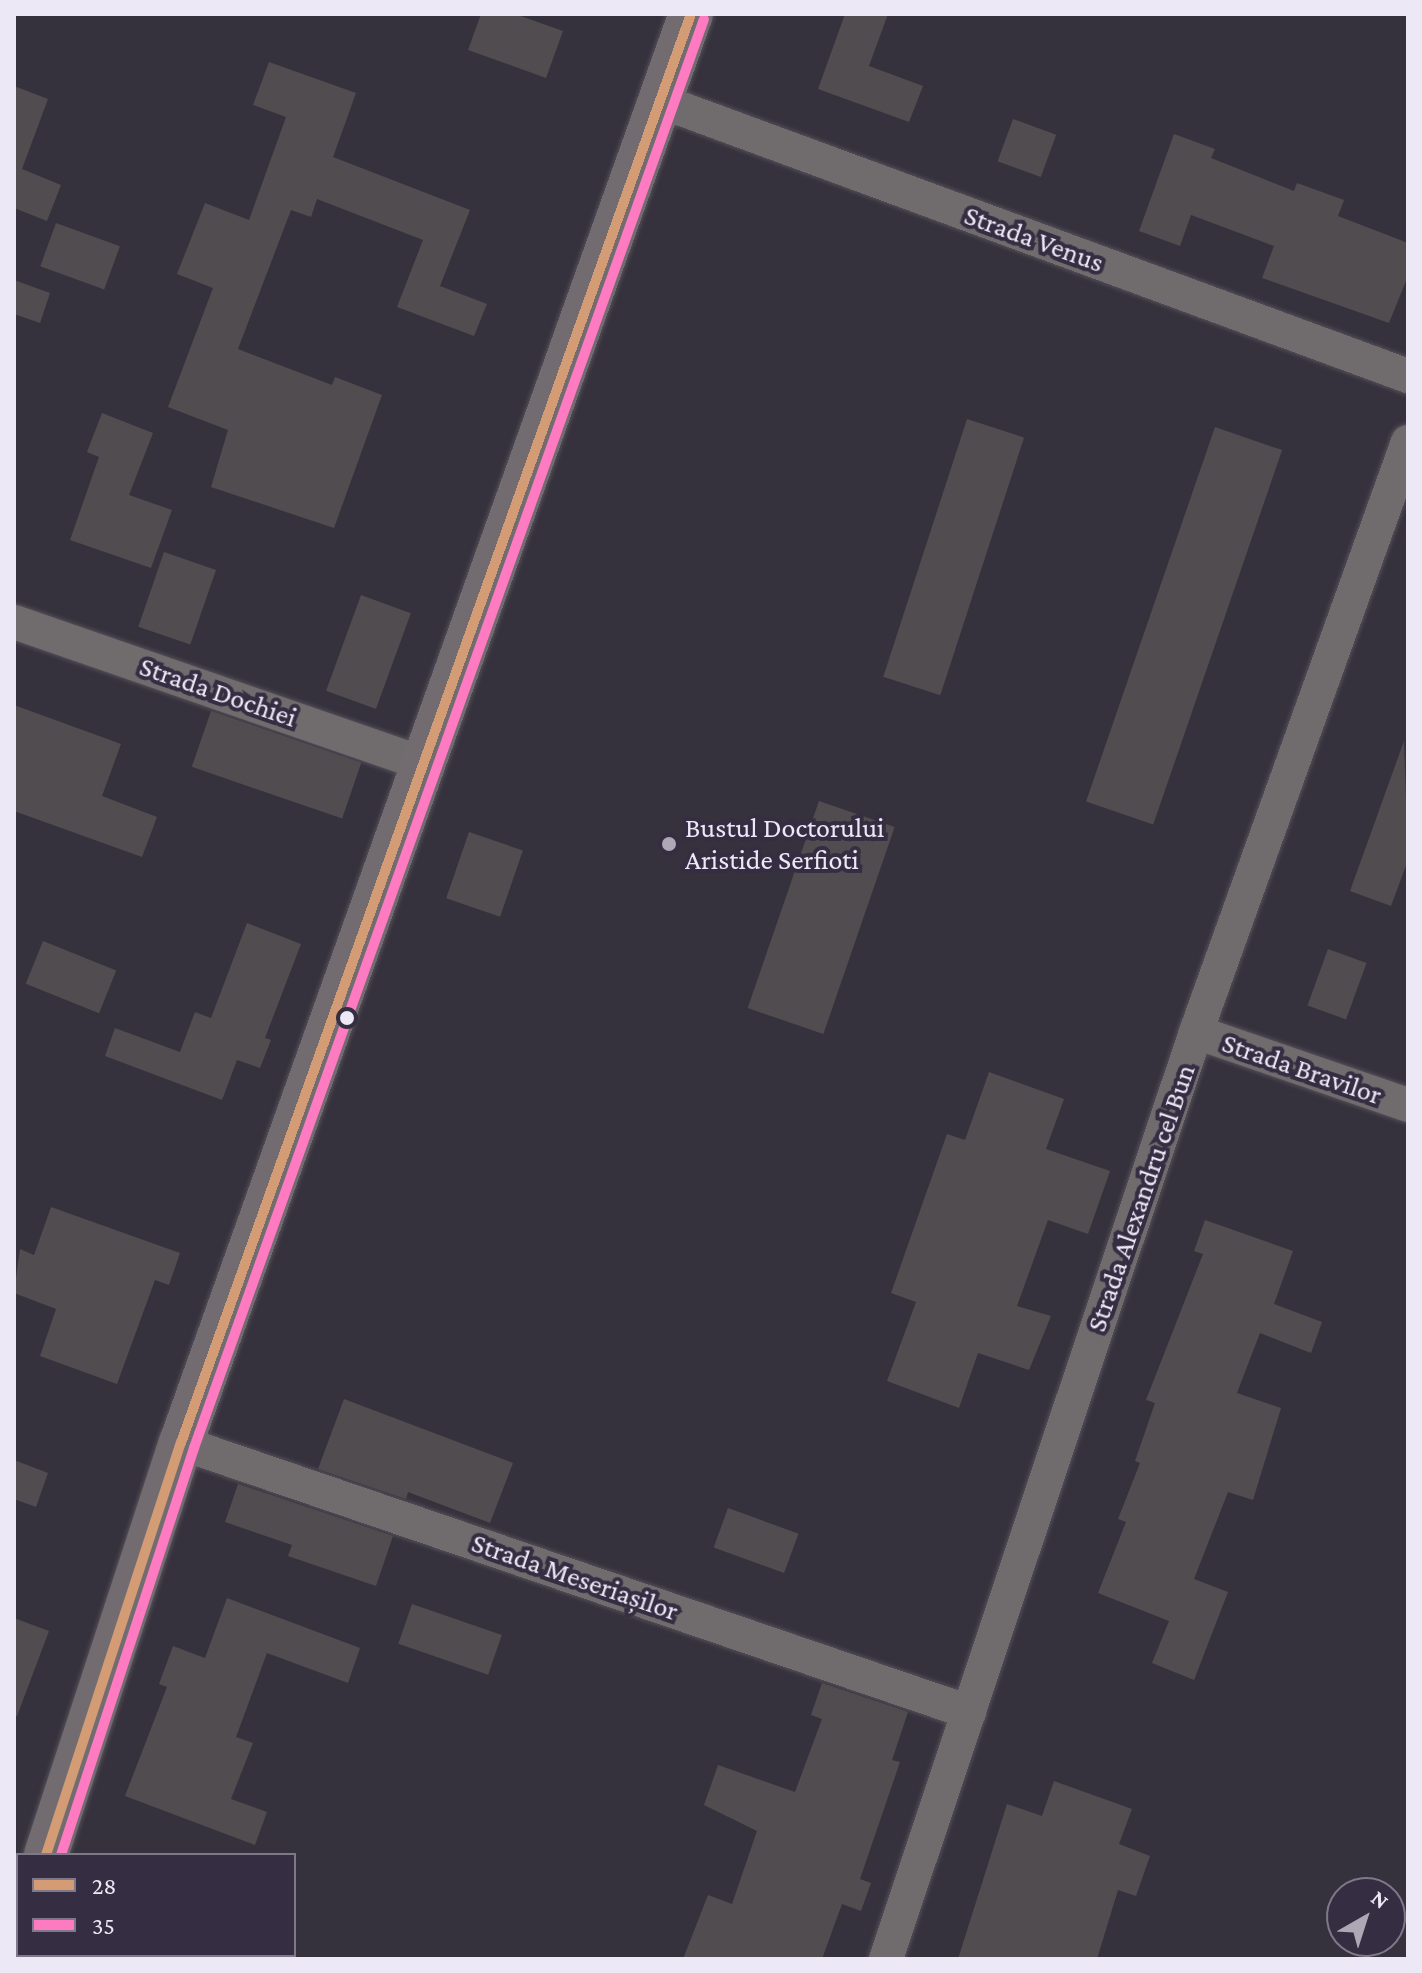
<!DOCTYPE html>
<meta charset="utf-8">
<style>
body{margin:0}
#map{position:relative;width:1422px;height:1973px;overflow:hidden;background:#36323d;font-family:"Crimson Pro",serif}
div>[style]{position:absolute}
.building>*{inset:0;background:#514c4f;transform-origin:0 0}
.roads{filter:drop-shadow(0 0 2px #54505a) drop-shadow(0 0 2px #54505a)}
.minor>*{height:34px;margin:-17px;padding:0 17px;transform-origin:17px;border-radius:17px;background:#706b6d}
.primary>*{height:44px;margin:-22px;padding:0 22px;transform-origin:22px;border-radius:22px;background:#726c70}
.bus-1>*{height:10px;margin:-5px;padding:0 5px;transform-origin:5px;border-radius:5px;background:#d39c74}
.bus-2>*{height:10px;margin:-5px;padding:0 5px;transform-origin:5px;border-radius:5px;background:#fe7ac1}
.dots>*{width:22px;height:22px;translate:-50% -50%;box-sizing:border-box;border:4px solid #352d42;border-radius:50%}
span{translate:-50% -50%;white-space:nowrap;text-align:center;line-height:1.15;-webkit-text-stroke:8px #352d42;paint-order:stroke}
.street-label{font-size:28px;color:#ede8f6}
.poi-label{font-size:28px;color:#ede8f6}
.left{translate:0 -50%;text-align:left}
.frame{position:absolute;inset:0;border:16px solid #ede8f6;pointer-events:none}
.legend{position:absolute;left:16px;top:1853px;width:280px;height:104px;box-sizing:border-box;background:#352d42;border:2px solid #7f788a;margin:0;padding:10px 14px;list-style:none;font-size:24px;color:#ede8f6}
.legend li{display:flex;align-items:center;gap:16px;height:40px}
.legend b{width:40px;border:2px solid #7f788a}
.north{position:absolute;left:1326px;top:1877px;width:80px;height:80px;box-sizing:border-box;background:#352d42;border:2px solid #7f788a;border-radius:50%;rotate:39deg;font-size:22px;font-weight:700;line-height:32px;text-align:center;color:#ede8f6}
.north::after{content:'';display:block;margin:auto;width:28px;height:36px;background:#ada8b5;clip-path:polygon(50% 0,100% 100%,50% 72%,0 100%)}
</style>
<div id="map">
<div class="building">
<div style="clip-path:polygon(481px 14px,515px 14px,563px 31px,546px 78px,468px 50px)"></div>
<div style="clip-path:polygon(845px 14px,888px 14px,869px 66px,923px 86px,909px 122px,818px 89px)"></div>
<div style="clip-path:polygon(269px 62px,356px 93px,333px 157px,470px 210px,440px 286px,487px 304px,474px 336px,397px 307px,423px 240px,317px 199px,311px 217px,291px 210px,238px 349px,332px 385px,335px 377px,382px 395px,334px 528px,211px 487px,228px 430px,168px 407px,213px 288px,177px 274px,205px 203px,249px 220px,286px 117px,253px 105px)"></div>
<div style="clip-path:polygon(14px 86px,48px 99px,22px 169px,61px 185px,47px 221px,14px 208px)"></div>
<div style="left:1013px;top:119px;width:46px;height:45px;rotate:20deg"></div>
<div style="clip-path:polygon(1174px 134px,1215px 149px,1211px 158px,1294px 191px,1297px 183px,1344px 200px,1338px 216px,1408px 243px,1408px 276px,1389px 323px,1262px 278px,1274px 246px,1191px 215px,1180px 246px,1139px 231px)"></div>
<div style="left:56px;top:223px;width:68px;height:46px;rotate:20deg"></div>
<div style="clip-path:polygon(14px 280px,50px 293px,40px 323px,14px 314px)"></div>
<div style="clip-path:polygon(102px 413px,153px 433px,129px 495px,172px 510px,151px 568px,70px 540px,99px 457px,87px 452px)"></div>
<div style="left:967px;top:419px;width:60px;height:271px;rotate:18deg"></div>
<div style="left:1215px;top:427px;width:71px;height:396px;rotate:19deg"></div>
<div style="left:164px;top:552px;width:55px;height:79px;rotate:19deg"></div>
<div style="left:361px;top:595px;width:53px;height:102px;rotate:20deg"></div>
<div style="clip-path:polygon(14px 705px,121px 744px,102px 796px,157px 817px,142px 857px,14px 811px)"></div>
<div style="left:211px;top:711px;width:159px;height:59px;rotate:19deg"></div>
<div style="clip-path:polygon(1404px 741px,1408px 860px,1391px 906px,1350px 891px)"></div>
<div style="left:819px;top:801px;width:80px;height:219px;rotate:19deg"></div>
<div style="left:469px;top:832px;width:57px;height:70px;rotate:19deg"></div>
<div style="clip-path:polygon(247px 923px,301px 944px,265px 1038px,271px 1040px,260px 1068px,237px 1060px,222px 1100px,105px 1056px,115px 1028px,180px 1052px,195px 1012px,211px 1018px)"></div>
<div style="left:43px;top:941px;width:79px;height:46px;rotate:22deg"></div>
<div style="left:1328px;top:949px;width:41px;height:60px;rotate:20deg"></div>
<div style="clip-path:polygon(989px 1072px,1064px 1099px,1046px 1149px,1110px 1171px,1088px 1234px,1048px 1220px,1017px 1306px,1051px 1316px,1029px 1370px,978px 1353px,959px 1408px,887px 1381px,916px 1302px,891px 1293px,947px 1134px,965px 1140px)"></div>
<div style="clip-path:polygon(51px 1207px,180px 1253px,169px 1285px,155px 1280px,117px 1384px,40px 1356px,56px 1309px,14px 1293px,20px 1249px,34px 1255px)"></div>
<div style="clip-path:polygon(1205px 1220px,1293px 1251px,1274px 1304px,1322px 1322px,1311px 1353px,1260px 1333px,1237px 1393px,1281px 1408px,1253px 1500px,1228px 1492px,1194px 1579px,1228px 1592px,1194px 1680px,1152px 1663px,1169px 1621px,1098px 1593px,1126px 1522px,1118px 1519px,1140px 1463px,1135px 1461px,1155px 1403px,1146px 1400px,1203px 1254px,1194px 1251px)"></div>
<div style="clip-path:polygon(344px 1399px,513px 1463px,490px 1523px,408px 1492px,406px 1499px,318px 1469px)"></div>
<div style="clip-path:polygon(14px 1460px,48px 1473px,36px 1507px,14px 1499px)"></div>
<div style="clip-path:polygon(238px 1484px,393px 1536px,376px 1586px,288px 1556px,292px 1545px,225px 1522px)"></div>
<div style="left:728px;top:1508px;width:75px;height:42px;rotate:20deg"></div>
<div style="clip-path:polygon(227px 1598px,360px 1648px,348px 1683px,267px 1653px,236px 1737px,253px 1743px,231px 1799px,267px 1812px,255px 1845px,125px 1796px,167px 1687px,159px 1684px,173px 1646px,205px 1658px)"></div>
<div style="left:412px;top:1604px;width:95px;height:42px;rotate:19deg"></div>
<div style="clip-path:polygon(14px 1618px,49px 1631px,17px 1716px,14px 1716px)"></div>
<div style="clip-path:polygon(822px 1683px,908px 1712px,892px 1760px,900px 1762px,860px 1879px,871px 1883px,861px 1911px,842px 1904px,822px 1959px,683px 1959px,708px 1895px,732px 1904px,757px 1831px,704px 1805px,718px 1765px,795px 1792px,822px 1719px,811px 1715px)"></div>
<div style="clip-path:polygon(1054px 1781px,1132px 1809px,1119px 1844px,1150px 1856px,1136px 1896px,1118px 1890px,1097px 1959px,958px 1959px,1007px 1804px,1042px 1816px)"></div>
</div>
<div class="roads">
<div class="minor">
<div style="left:660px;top:101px;width:797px;rotate:20.19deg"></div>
<div style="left:14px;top:622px;width:432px;rotate:19.1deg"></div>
<div style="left:1196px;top:1032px;width:224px;rotate:19deg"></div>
<div style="left:181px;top:1443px;width:833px;rotate:18.85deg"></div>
<div style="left:886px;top:1959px;width:977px;rotate:-71.51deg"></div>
<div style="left:1196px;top:1032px;width:627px;rotate:-70.24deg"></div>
</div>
<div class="primary">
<div style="left:46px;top:1855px;width:434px;rotate:-71.9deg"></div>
<div style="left:181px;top:1443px;width:1517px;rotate:-70.36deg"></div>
<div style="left:14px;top:1947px;width:13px;rotate:-72deg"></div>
</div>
</div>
<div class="bus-1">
<div style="left:46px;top:1855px;width:434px;rotate:-71.9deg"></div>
<div style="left:181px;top:1443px;width:1517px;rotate:-70.36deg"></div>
</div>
<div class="bus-2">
<div style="left:61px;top:1855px;width:428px;rotate:-71.9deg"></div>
<div style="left:194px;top:1448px;width:1517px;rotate:-70.36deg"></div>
</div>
<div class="dots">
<div style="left:669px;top:844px;background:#ada8b5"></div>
<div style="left:347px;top:1018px;background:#ede8f6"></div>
</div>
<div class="street-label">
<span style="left:1034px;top:239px;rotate:20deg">Strada Venus</span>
<span style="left:218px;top:692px;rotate:19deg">Strada Dochiei</span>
<span style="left:1302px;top:1069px;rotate:19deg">Strada Bravilor</span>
<span style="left:1141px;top:1198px;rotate:-71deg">Strada Alexandru cel Bun</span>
<span style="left:575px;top:1577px;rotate:19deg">Strada Meseriașilor</span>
</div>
<div class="poi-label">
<span class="left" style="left:685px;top:844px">Bustul Doctorului<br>Aristide Serfioti</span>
</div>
<div class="frame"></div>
<ul class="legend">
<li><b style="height:10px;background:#d39c74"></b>28</li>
<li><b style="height:10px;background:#fe7ac1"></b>35</li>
</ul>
<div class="north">N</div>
</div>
